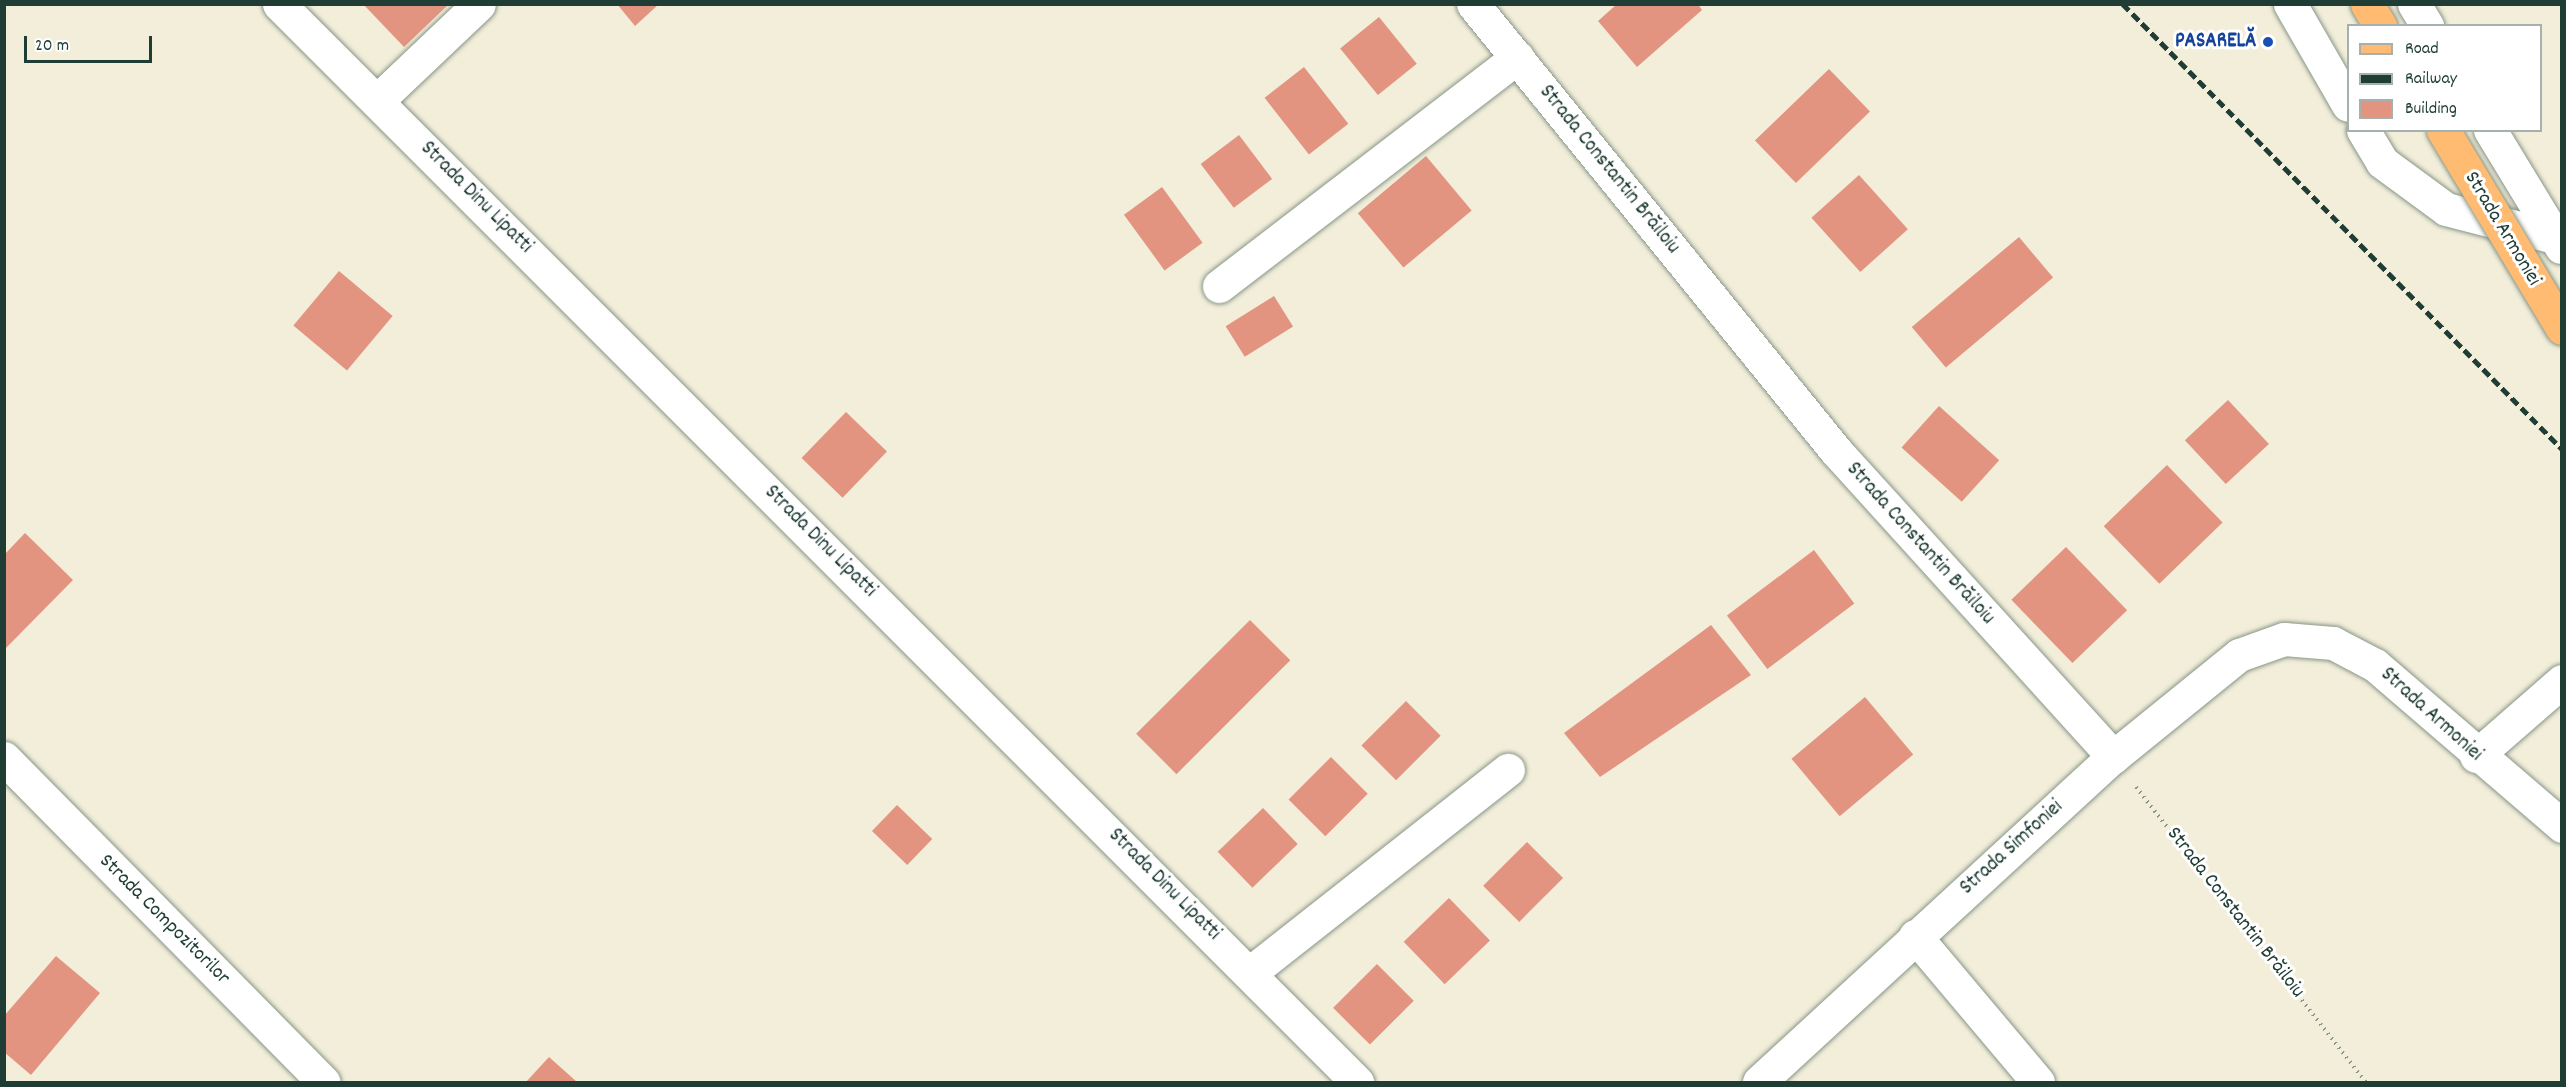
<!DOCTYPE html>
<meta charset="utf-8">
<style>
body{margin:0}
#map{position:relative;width:2566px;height:1087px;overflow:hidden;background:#f2eeda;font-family:Dekko,sans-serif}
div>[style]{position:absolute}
.building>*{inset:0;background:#e29480;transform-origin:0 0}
.path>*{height:4px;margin-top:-2px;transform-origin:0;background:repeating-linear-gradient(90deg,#889687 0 1.5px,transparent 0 6px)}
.roads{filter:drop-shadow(0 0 2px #889687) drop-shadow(0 0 2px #889687)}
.minor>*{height:33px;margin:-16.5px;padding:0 16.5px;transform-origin:16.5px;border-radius:16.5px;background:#fff}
.primary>*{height:33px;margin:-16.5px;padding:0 16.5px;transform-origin:16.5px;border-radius:16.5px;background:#ffbb71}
.rail>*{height:4.5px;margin-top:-2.25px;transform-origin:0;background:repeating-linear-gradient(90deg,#1f3d34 0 9px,transparent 0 13.5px)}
.bridges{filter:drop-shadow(0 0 2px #889687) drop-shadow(0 0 2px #889687)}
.primary-bridge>*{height:33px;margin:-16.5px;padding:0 16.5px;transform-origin:16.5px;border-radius:16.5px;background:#ffbb71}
.dots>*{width:16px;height:16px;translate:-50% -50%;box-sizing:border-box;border:3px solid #fff;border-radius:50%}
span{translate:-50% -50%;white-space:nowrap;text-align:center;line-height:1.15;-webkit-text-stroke:6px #fff;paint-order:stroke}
.transit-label{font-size:21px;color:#164399;font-weight:700}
.right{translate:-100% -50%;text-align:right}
.street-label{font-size:21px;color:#1f3d34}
.frame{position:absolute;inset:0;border:6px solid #1f3d34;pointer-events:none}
.legend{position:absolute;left:2347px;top:24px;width:195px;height:108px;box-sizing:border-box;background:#fff;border:2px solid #a5b1ae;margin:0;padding:8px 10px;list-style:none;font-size:18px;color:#1f3d34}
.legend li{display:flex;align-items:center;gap:12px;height:30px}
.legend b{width:30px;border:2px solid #a5b1ae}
.scale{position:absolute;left:24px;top:36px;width:128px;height:27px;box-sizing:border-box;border:3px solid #1f3d34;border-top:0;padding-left:8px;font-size:18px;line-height:21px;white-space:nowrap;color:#1f3d34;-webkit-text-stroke:4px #fff;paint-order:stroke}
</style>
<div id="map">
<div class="building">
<div style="clip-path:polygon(363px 4px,449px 4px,404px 47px)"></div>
<div style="clip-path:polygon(617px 4px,659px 4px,635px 26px)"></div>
<div style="clip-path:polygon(1617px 4px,1698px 4px,1702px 10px,1637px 67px,1598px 21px)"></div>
<div style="left:1379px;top:17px;width:60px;height:50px;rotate:51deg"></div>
<div style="left:1304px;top:67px;width:72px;height:50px;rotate:52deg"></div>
<div style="left:1829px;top:69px;width:59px;height:103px;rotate:46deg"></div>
<div style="left:1239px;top:135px;width:55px;height:48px;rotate:53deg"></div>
<div style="left:1426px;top:156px;width:71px;height:89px;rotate:50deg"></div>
<div style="left:1859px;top:175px;width:73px;height:64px;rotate:48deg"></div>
<div style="left:1162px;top:187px;width:69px;height:47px;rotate:54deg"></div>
<div style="left:2019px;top:237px;width:53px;height:140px;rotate:50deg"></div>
<div style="left:339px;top:271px;width:70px;height:71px;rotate:40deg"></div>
<div style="left:1274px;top:296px;width:36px;height:57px;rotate:58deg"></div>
<div style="left:2228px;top:400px;width:60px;height:59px;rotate:47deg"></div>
<div style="left:1939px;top:406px;width:81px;height:56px;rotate:42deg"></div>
<div style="left:846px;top:412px;width:57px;height:64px;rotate:44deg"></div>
<div style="left:2167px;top:465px;width:80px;height:88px;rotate:46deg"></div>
<div style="clip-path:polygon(25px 533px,73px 580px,4px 650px,4px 555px)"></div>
<div style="left:2066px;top:547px;width:88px;height:76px;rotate:46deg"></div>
<div style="left:1814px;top:550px;width:67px;height:109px;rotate:53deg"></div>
<div style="left:1250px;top:620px;width:57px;height:161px;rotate:45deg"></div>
<div style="clip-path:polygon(1711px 625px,1751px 675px,1600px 777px,1564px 733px)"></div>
<div style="left:1865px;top:697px;width:75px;height:96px;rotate:50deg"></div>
<div style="left:1406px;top:701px;width:49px;height:63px;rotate:45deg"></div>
<div style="left:1331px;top:757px;width:52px;height:60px;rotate:45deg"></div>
<div style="left:897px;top:805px;width:49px;height:36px;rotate:44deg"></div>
<div style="left:1263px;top:808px;width:50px;height:63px;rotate:46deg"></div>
<div style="left:1527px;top:842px;width:51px;height:62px;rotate:45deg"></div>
<div style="left:1449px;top:898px;width:59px;height:63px;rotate:46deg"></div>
<div style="clip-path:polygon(56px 956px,100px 993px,31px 1075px,4px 1052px,4px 1016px)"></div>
<div style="left:1377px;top:964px;width:52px;height:62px;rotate:45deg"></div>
<div style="clip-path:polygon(549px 1057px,577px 1082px,526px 1082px)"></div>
</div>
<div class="path">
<div style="left:2136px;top:787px;width:374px;rotate:52.1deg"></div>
</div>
<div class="roads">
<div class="minor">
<div style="left:279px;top:4px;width:1525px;rotate:45deg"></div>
<div style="left:1473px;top:4px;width:576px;rotate:50.92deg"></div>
<div style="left:1836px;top:451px;width:413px;rotate:47.8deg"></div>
<div style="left:2290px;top:4px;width:116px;rotate:60.1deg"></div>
<div style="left:2414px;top:4px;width:26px;rotate:59deg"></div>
<div style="left:378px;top:100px;width:139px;rotate:-43.5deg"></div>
<div style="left:2363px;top:130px;width:37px;rotate:59deg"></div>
<div style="left:2382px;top:162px;width:79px;rotate:36.3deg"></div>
<div style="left:2446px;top:209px;width:112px;rotate:14.5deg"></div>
<div style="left:2490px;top:130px;width:137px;rotate:58.7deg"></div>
<div style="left:1219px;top:286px;width:376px;rotate:-37.5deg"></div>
<div style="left:2476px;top:756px;width:114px;rotate:-41.1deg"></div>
<div style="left:4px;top:758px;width:455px;rotate:45.4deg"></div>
<div style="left:1915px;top:936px;width:191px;rotate:49.9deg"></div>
<div style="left:1251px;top:972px;width:327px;rotate:-38.2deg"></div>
<div style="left:1759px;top:1082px;width:481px;rotate:-42.6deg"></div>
<div style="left:2113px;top:757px;width:162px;rotate:-39deg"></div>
<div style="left:2239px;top:655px;width:48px;rotate:-19.6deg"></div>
<div style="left:2284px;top:639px;width:49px;rotate:4.7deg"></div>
<div style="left:2333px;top:643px;width:47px;rotate:27.6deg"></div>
<div style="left:2375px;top:665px;width:247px;rotate:40.7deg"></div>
</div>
<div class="primary">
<div style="left:2367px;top:4px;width:26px;rotate:59deg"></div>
</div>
</div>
<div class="rail">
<div style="left:2123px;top:4px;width:625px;rotate:45.39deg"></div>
</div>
<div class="bridges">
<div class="primary-bridge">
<div style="left:2443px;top:130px;width:231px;rotate:59deg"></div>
</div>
</div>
<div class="dots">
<div style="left:2268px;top:42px;background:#1a4fb4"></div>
</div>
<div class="transit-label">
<span class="right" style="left:2256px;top:42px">PASARELĂ</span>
</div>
<div class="street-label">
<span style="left:1609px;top:170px;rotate:51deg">Strada Constantin Brăiloiu</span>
<span style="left:476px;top:198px;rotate:45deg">Strada Dinu Lipatti</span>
<span style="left:2502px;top:229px;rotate:59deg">Strada Armoniei</span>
<span style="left:820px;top:542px;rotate:45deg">Strada Dinu Lipatti</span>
<span style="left:1920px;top:544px;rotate:48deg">Strada Constantin Brăiloiu</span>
<span style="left:2431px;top:715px;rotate:42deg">Strada Armoniei</span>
<span style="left:2012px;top:848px;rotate:-42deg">Strada Simfoniei</span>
<span style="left:1164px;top:885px;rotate:45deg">Strada Dinu Lipatti</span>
<span style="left:2235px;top:913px;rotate:52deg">Strada Constantin Brăiloiu</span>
<span style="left:164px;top:920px;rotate:45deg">Strada Compozitorilor</span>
</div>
<div class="frame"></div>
<ul class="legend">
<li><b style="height:8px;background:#ffbb71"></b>Road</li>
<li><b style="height:8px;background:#1f3d34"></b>Railway</li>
<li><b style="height:16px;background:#e29480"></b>Building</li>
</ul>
<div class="scale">20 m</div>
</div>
